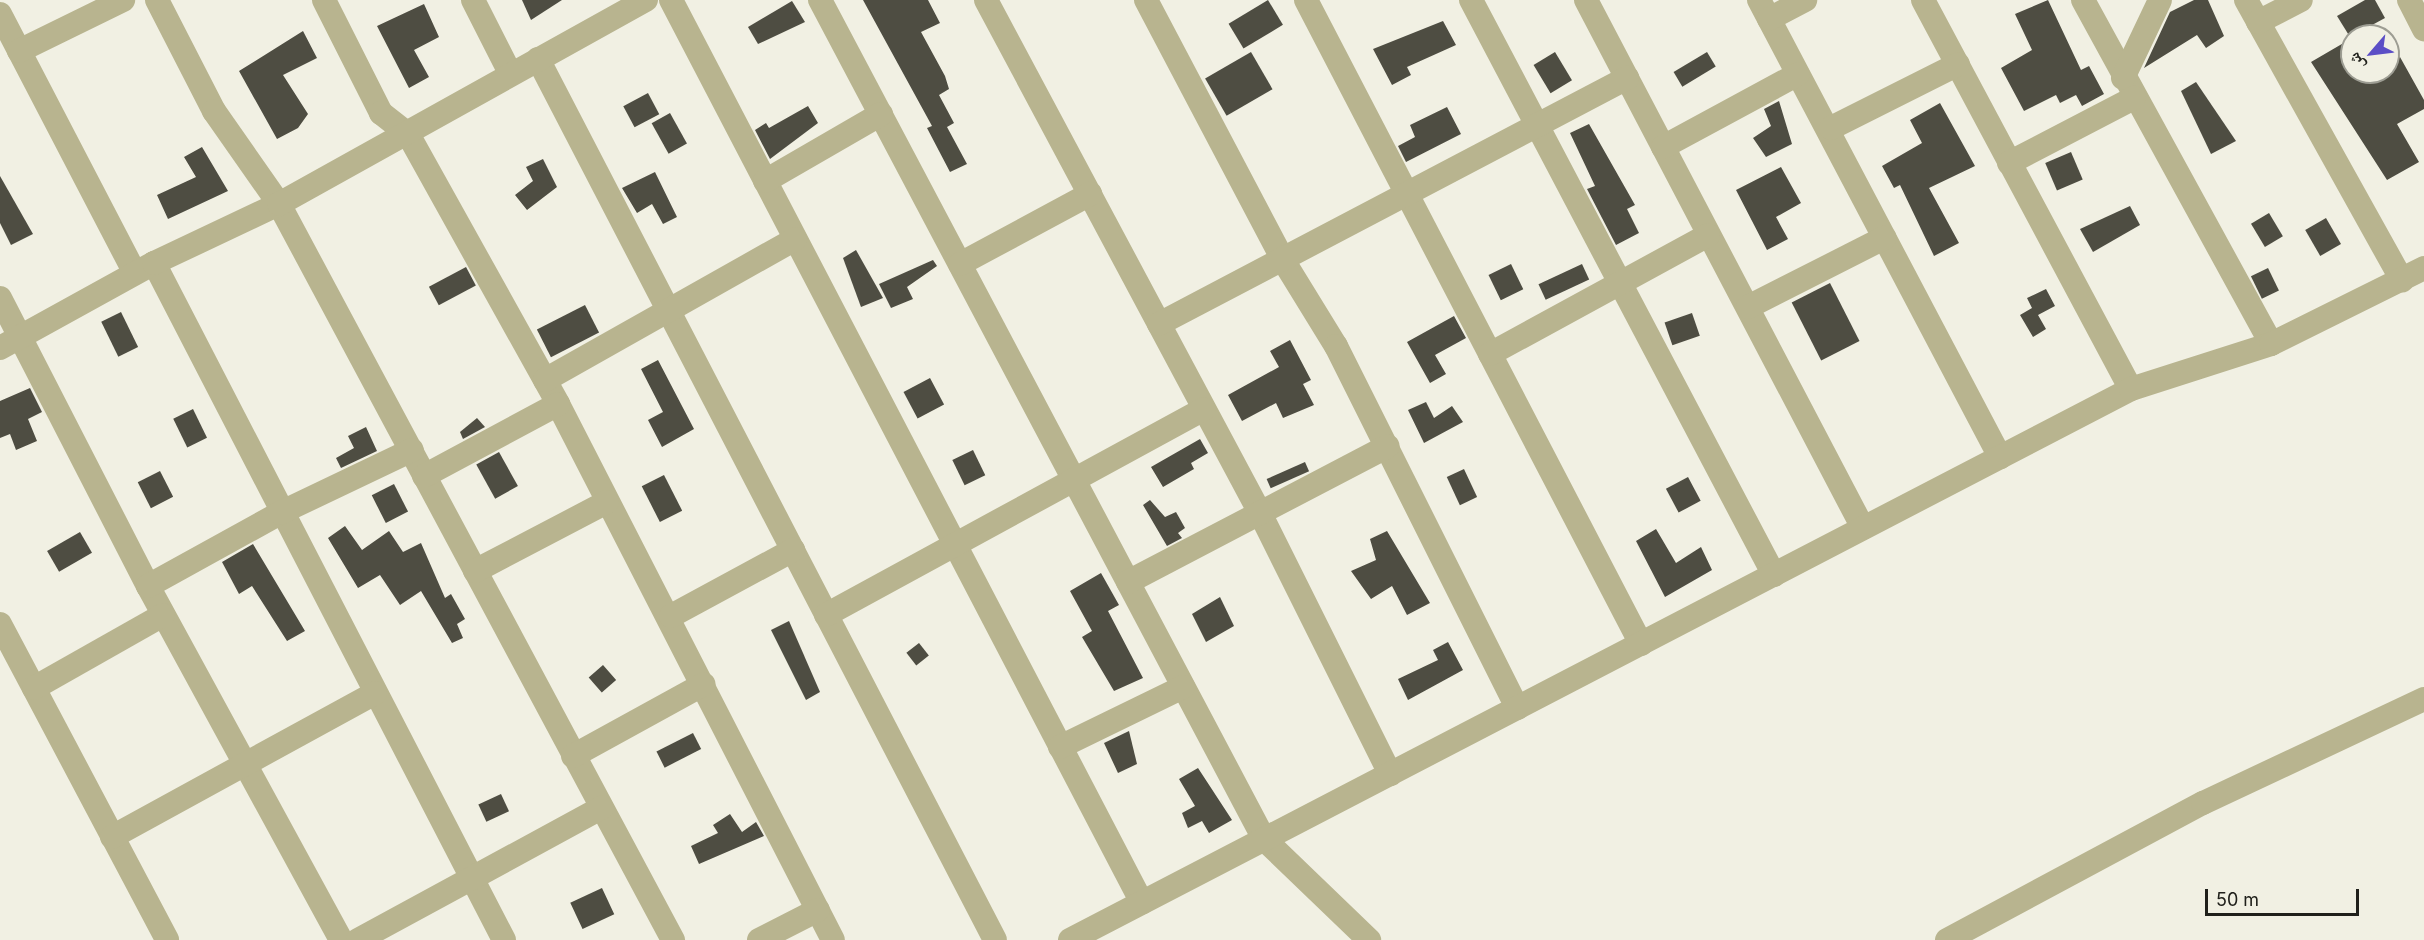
<!DOCTYPE html>
<meta charset="utf-8">
<style>
body{margin:0}
#map{position:relative;width:2424px;height:940px;overflow:hidden;background:#f1f0e3;font-family:Inter,"Noto Naskh Arabic",sans-serif}
div>[style]{position:absolute}
.building>*{inset:0;background:#4e4d42;transform-origin:0 0}
.street>*{height:24px;margin:-12px;padding:0 12px;transform-origin:12px;border-radius:12px;background:#b8b48f}
span{translate:-50% -50%;white-space:nowrap;text-align:center;line-height:1.15;-webkit-text-stroke:6px #f1f0e3;paint-order:stroke}
.north{position:absolute;left:2340px;top:24px;width:60px;height:60px;box-sizing:border-box;background:#f1f0e3;border:2px solid #9d9d93;border-radius:50%;rotate:242deg;font-size:16px;font-weight:700;line-height:24px;text-align:center;color:#20201b}
.north::after{content:'';display:block;margin:auto;width:21px;height:27px;background:#5b4ec6;clip-path:polygon(50% 0,100% 100%,50% 72%,0 100%)}
.scale{position:absolute;left:2205px;top:889px;width:154px;height:27px;box-sizing:border-box;border:3px solid #20201b;border-top:0;padding-left:8px;font-size:18px;line-height:21px;white-space:nowrap;color:#20201b;-webkit-text-stroke:4px #f1f0e3;paint-order:stroke}
</style>
<div id="map">
<div class="building">
<div style="clip-path:polygon(522px 0,562px 0,531px 20px)"></div>
<div style="clip-path:polygon(863px 0,928px 0,940px 23px,921px 32px,945px 76px,949px 89px,939px 95px,954px 123px,947px 127px,967px 164px,950px 172px,927px 128px,932px 126px)"></div>
<div style="left:1268px;top:0;width:29px;height:46px;rotate:59deg"></div>
<div style="clip-path:polygon(2048px 0,2081px 70px,2089px 66px,2104px 94px,2082px 106px,2076px 95px,2060px 103px,2056px 95px,2024px 111px,2001px 68px,2032px 50px,2015px 14px)"></div>
<div style="clip-path:polygon(2194px 0,2208px 0,2224px 36px,2206px 48px,2197px 35px,2144px 68px,2170px 12px)"></div>
<div style="clip-path:polygon(2365px 0,2375px 0,2385px 18px,2350px 37px,2337px 16px)"></div>
<div style="clip-path:polygon(792px 1px,805px 22px,758px 44px,748px 27px)"></div>
<div style="clip-path:polygon(424px 4px,439px 37px,414px 50px,429px 77px,409px 88px,377px 26px)"></div>
<div style="clip-path:polygon(1443px 21px,1456px 45px,1407px 67px,1411px 75px,1392px 85px,1373px 49px)"></div>
<div style="clip-path:polygon(303px 31px,317px 58px,283px 75px,308px 114px,298px 128px,277px 139px,239px 71px)"></div>
<div style="clip-path:polygon(2347px 41px,2352px 72px,2388px 72px,2388px 64px,2400px 57px,2424px 100px,2424px 109px,2397px 124px,2419px 162px,2387px 180px,2311px 62px)"></div>
<div style="left:1251px;top:52px;width:43px;height:53px;rotate:60deg"></div>
<div style="left:1555px;top:52px;width:33px;height:25px;rotate:59deg"></div>
<div style="left:1707px;top:52px;width:17px;height:39px;rotate:59deg"></div>
<div style="clip-path:polygon(2196px 82px,2236px 141px,2211px 154px,2181px 91px)"></div>
<div style="left:648px;top:93px;width:24px;height:28px;rotate:62deg"></div>
<div style="clip-path:polygon(1779px 101px,1792px 144px,1766px 157px,1753px 138px,1771px 126px,1764px 109px)"></div>
<div style="clip-path:polygon(1940px 103px,1975px 166px,1929px 188px,1959px 243px,1934px 256px,1900px 185px,1894px 188px,1882px 166px,1922px 143px,1910px 120px)"></div>
<div style="clip-path:polygon(808px 106px,818px 123px,770px 159px,755px 130px,766px 123px,769px 128px)"></div>
<div style="clip-path:polygon(1447px 107px,1461px 134px,1406px 162px,1398px 146px,1415px 137px,1410px 125px)"></div>
<div style="left:670px;top:113px;width:35px;height:21px;rotate:61deg"></div>
<div style="clip-path:polygon(1589px 124px,1635px 205px,1627px 209px,1639px 233px,1616px 245px,1587px 189px,1595px 186px,1570px 133px)"></div>
<div style="clip-path:polygon(202px 147px,228px 191px,168px 219px,157px 195px,196px 177px,184px 157px)"></div>
<div style="left:2071px;top:152px;width:30px;height:28px;rotate:67deg"></div>
<div style="clip-path:polygon(543px 159px,557px 187px,527px 210px,515px 195px,533px 181px,526px 167px)"></div>
<div style="clip-path:polygon(1781px 167px,1801px 203px,1776px 217px,1788px 239px,1767px 250px,1736px 190px)"></div>
<div style="clip-path:polygon(655px 172px,677px 217px,663px 224px,652px 204px,637px 213px,622px 188px)"></div>
<div style="clip-path:polygon(0 176px,33px 234px,11px 245px,0 223px)"></div>
<div style="clip-path:polygon(2130px 206px,2140px 225px,2093px 252px,2080px 229px)"></div>
<div style="left:2269px;top:213px;width:27px;height:21px;rotate:59deg"></div>
<div style="left:2326px;top:218px;width:30px;height:24px;rotate:60deg"></div>
<div style="clip-path:polygon(856px 250px,883px 298px,861px 307px,843px 258px)"></div>
<div style="clip-path:polygon(933px 260px,937px 266px,907px 287px,913px 299px,891px 308px,879px 284px)"></div>
<div style="left:1511px;top:264px;width:28px;height:25px;rotate:64deg"></div>
<div style="left:1582px;top:264px;width:17px;height:48px;rotate:65deg"></div>
<div style="left:466px;top:267px;width:21px;height:42px;rotate:62deg"></div>
<div style="left:2268px;top:268px;width:25px;height:19px;rotate:64deg"></div>
<div style="left:1830px;top:283px;width:65px;height:43px;rotate:63deg"></div>
<div style="clip-path:polygon(2046px 289px,2055px 306px,2038px 315px,2046px 329px,2033px 337px,2020px 315px,2032px 308px,2027px 298px)"></div>
<div style="left:585px;top:305px;width:31px;height:54px;rotate:63deg"></div>
<div style="left:121px;top:312px;width:39px;height:22px;rotate:64deg"></div>
<div style="left:1692px;top:313px;width:24px;height:29px;rotate:71deg"></div>
<div style="clip-path:polygon(1454px 316px,1466px 338px,1435px 355px,1446px 374px,1430px 383px,1407px 342px)"></div>
<div style="clip-path:polygon(1290px 340px,1311px 380px,1303px 384px,1314px 405px,1283px 418px,1276px 403px,1242px 421px,1228px 395px,1279px 367px,1270px 351px)"></div>
<div style="clip-path:polygon(658px 360px,694px 429px,662px 447px,648px 420px,663px 412px,641px 369px)"></div>
<div style="left:930px;top:378px;width:30px;height:30px;rotate:62deg"></div>
<div style="clip-path:polygon(30px 388px,42px 412px,28px 419px,37px 441px,16px 450px,10px 434px,0 438px,0 401px)"></div>
<div style="clip-path:polygon(1426px 402px,1434px 418px,1452px 406px,1463px 422px,1424px 443px,1408px 410px)"></div>
<div style="left:193px;top:409px;width:32px;height:22px;rotate:64deg"></div>
<div style="clip-path:polygon(477px 418px,485px 427px,463px 439px,460px 432px)"></div>
<div style="clip-path:polygon(366px 427px,377px 451px,341px 468px,336px 458px,354px 448px,348px 436px)"></div>
<div style="clip-path:polygon(1200px 439px,1208px 453px,1191px 463px,1194px 469px,1163px 487px,1151px 467px)"></div>
<div style="left:973px;top:450px;width:28px;height:23px;rotate:64deg"></div>
<div style="left:499px;top:452px;width:39px;height:26px;rotate:61deg"></div>
<div style="left:1305px;top:462px;width:10px;height:42px;rotate:66deg"></div>
<div style="left:1464px;top:469px;width:31px;height:19px;rotate:65deg"></div>
<div style="left:160px;top:471px;width:29px;height:25px;rotate:63deg"></div>
<div style="left:664px;top:475px;width:40px;height:25px;rotate:63deg"></div>
<div style="left:1688px;top:477px;width:27px;height:25px;rotate:62deg"></div>
<div style="left:394px;top:484px;width:31px;height:25px;rotate:63deg"></div>
<div style="clip-path:polygon(1150px 500px,1165px 517px,1176px 512px,1185px 528px,1178px 533px,1182px 538px,1167px 546px,1143px 505px)"></div>
<div style="clip-path:polygon(345px 526px,362px 550px,389px 531px,403px 552px,421px 543px,445px 598px,451px 594px,465px 619px,457px 624px,463px 638px,452px 643px,421px 591px,400px 605px,380px 575px,358px 588px,328px 538px)"></div>
<div style="clip-path:polygon(1656px 529px,1676px 563px,1701px 547px,1712px 570px,1665px 597px,1636px 541px)"></div>
<div style="clip-path:polygon(1387px 531px,1430px 603px,1407px 615px,1392px 586px,1371px 599px,1351px 571px,1376px 560px,1370px 539px)"></div>
<div style="left:80px;top:532px;width:24px;height:38px;rotate:60deg"></div>
<div style="clip-path:polygon(253px 544px,305px 631px,287px 641px,252px 586px,239px 594px,222px 562px)"></div>
<div style="clip-path:polygon(1101px 573px,1119px 605px,1108px 611px,1143px 678px,1114px 691px,1082px 637px,1092px 631px,1070px 591px)"></div>
<div style="clip-path:polygon(1220px 597px,1234px 626px,1206px 642px,1192px 614px)"></div>
<div style="clip-path:polygon(789px 621px,820px 692px,806px 700px,771px 630px)"></div>
<div style="clip-path:polygon(1448px 642px,1463px 670px,1408px 700px,1398px 679px,1438px 660px,1433px 650px)"></div>
<div style="left:919px;top:643px;width:16px;height:16px;rotate:52deg"></div>
<div style="left:603px;top:665px;width:20px;height:19px;rotate:49deg"></div>
<div style="clip-path:polygon(1129px 731px,1137px 764px,1118px 773px,1104px 743px)"></div>
<div style="left:693px;top:733px;width:18px;height:41px;rotate:63deg"></div>
<div style="clip-path:polygon(1198px 768px,1232px 820px,1209px 833px,1202px 821px,1188px 828px,1182px 813px,1195px 806px,1179px 779px)"></div>
<div style="left:501px;top:794px;width:19px;height:25px;rotate:65deg"></div>
<div style="clip-path:polygon(730px 814px,742px 832px,756px 822px,764px 836px,699px 864px,691px 846px,718px 833px,713px 825px)"></div>
<div style="left:602px;top:888px;width:29px;height:35px;rotate:65deg"></div>
</div>
<div class="street">
<div style="left:157px;top:0;width:125px;rotate:62.8deg"></div>
<div style="left:214px;top:111px;width:113px;rotate:55deg"></div>
<div style="left:279px;top:204px;width:835px;rotate:61.84deg"></div>
<div style="left:324px;top:0;width:127px;rotate:63.2deg"></div>
<div style="left:381px;top:113px;width:34px;rotate:38deg"></div>
<div style="left:408px;top:134px;width:309px;rotate:60.9deg"></div>
<div style="left:558px;top:404px;width:602px;rotate:62.84deg"></div>
<div style="left:473px;top:0;width:82px;rotate:63.1deg"></div>
<div style="left:671px;top:0;width:1018px;rotate:62.45deg"></div>
<div style="left:820px;top:0;width:949px;rotate:62.11deg"></div>
<div style="left:1264px;top:839px;width:146px;rotate:43.9deg"></div>
<div style="left:986px;top:0;width:582px;rotate:61.89deg"></div>
<div style="left:1260px;top:513px;width:292px;rotate:63.5deg"></div>
<div style="left:1146px;top:0;width:294px;rotate:62.2deg"></div>
<div style="left:1283px;top:260px;width:101px;rotate:58.4deg"></div>
<div style="left:1336px;top:346px;width:405px;rotate:63.4deg"></div>
<div style="left:1306px;top:0;width:726px;rotate:62.52deg"></div>
<div style="left:1471px;top:0;width:650px;rotate:62.21deg"></div>
<div style="left:1586px;top:0;width:596px;rotate:62.32deg"></div>
<div style="left:1759px;top:0;width:517px;rotate:62.19deg"></div>
<div style="left:1923px;top:0;width:441px;rotate:61.9deg"></div>
<div style="left:2083px;top:0;width:392px;rotate:61.3deg"></div>
<div style="left:2246px;top:0;width:321px;rotate:60.9deg"></div>
<div style="left:2409px;top:0;width:33px;rotate:63deg"></div>
<div style="left:0;top:14px;width:292px;rotate:62.5deg"></div>
<div style="left:1769px;top:19px;width:41px;rotate:-27.8deg"></div>
<div style="left:2258px;top:22px;width:48px;rotate:-27.1deg"></div>
<div style="left:19px;top:51px;width:116px;rotate:-26.1deg"></div>
<div style="left:538px;top:59px;width:992px;rotate:62.58deg"></div>
<div style="left:2123px;top:78px;width:86px;rotate:-64.6deg"></div>
<div style="left:1831px;top:128px;width:142px;rotate:-26.7deg"></div>
<div style="left:1663px;top:147px;width:153px;rotate:-28.4deg"></div>
<div style="left:2009px;top:163px;width:141px;rotate:-27.5deg"></div>
<div style="left:765px;top:181px;width:134px;rotate:-30deg"></div>
<div style="left:154px;top:263px;width:762px;rotate:62.66deg"></div>
<div style="left:960px;top:264px;width:148px;rotate:-28.3deg"></div>
<div style="left:0;top:298px;width:324px;rotate:62.8deg"></div>
<div style="left:148px;top:586px;width:403px;rotate:61.4deg"></div>
<div style="left:1748px;top:307px;width:153px;rotate:-26.9deg"></div>
<div style="left:1159px;top:324px;width:529px;rotate:-27.73deg"></div>
<div style="left:0;top:348px;width:176px;rotate:-28.9deg"></div>
<div style="left:154px;top:263px;width:138px;rotate:-25.3deg"></div>
<div style="left:279px;top:204px;width:420px;rotate:-29.1deg"></div>
<div style="left:1490px;top:354px;width:248px;rotate:-28.6deg"></div>
<div style="left:545px;top:380px;width:287px;rotate:-29.4deg"></div>
<div style="left:424px;top:476px;width:152px;rotate:-28.2deg"></div>
<div style="left:475px;top:571px;width:149px;rotate:-27.6deg"></div>
<div style="left:1128px;top:582px;width:293px;rotate:-27.6deg"></div>
<div style="left:148px;top:586px;width:151px;rotate:-28.9deg"></div>
<div style="left:280px;top:513px;width:146px;rotate:-25.5deg"></div>
<div style="left:826px;top:615px;width:430px;rotate:-28.6deg"></div>
<div style="left:671px;top:616px;width:139px;rotate:-28.4deg"></div>
<div style="left:0;top:624px;width:357px;rotate:62.1deg"></div>
<div style="left:34px;top:688px;width:148px;rotate:-29.5deg"></div>
<div style="left:1060px;top:747px;width:137px;rotate:-26deg"></div>
<div style="left:573px;top:756px;width:149px;rotate:-28.8deg"></div>
<div style="left:112px;top:837px;width:300px;rotate:-28.7deg"></div>
<div style="left:358px;top:940px;width:277px;rotate:-28.5deg"></div>
<div style="left:759px;top:940px;width:66px;rotate:-27deg"></div>
<div style="left:1070px;top:940px;width:1196px;rotate:-27.44deg"></div>
<div style="left:2131px;top:389px;width:147px;rotate:-17.8deg"></div>
<div style="left:2271px;top:344px;width:171px;rotate:-26.4deg"></div>
<div style="left:1947px;top:940px;width:290px;rotate:-28.2deg"></div>
<div style="left:2203px;top:803px;width:244px;rotate:-25.2deg"></div>
</div>
<div class="north">ش</div>
<div class="scale">50 m</div>
</div>
